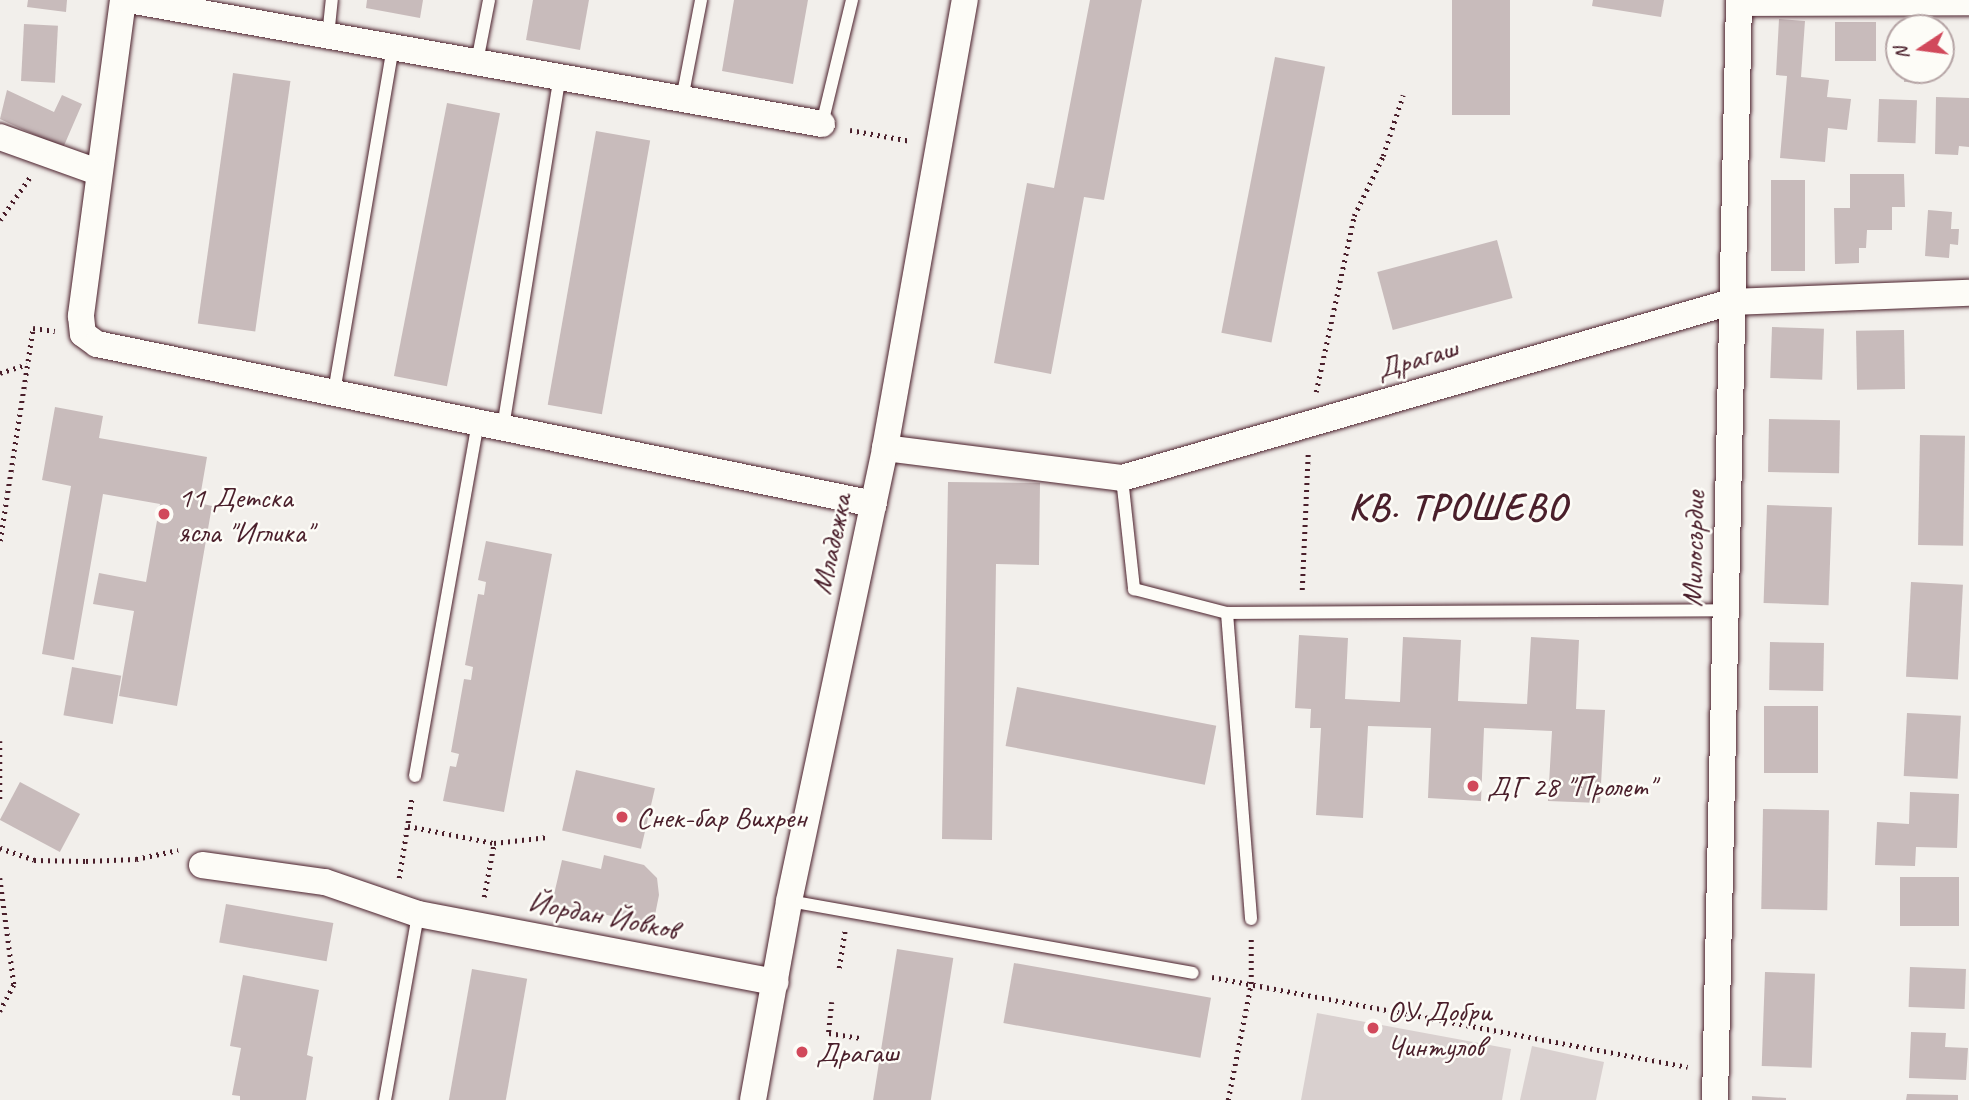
<!DOCTYPE html>
<meta charset="utf-8">
<style>
body{margin:0}
#map{position:relative;width:1969px;height:1100px;overflow:hidden;background:#f2efeb;font-family:Caveat,sans-serif}
div>[style]{position:absolute}
.green>*{inset:0;background:#d9d0cf}
.building>*{inset:0;background:#c8bbbb;transform-origin:0 0}
.path>*{height:4.5px;margin-top:-2.25px;transform-origin:0;background:repeating-linear-gradient(90deg,#4a1f2b 0 2px,transparent 0 7px)}
.roads{filter:drop-shadow(0 0 2px #4a1f2b) drop-shadow(0 0 2px #4a1f2b)}
.service>*{height:12px;margin:-6px;padding:0 6px;transform-origin:6px;border-radius:6px;background:#fdfcf7}
.minor>*{height:26px;margin:-13px;padding:0 13px;transform-origin:13px;border-radius:13px;background:#fdfcf7}
.dots>*{width:19px;height:19px;translate:-50% -50%;box-sizing:border-box;border:4px solid #fdfcf7;border-radius:50%}
span{translate:-50% -50%;white-space:nowrap;text-align:center;line-height:1.15;-webkit-text-stroke:5px #fdfcf7;paint-order:stroke}
.street-label{font-size:30px;color:#4a1f2b}
.poi-label{font-size:30px;color:#4a1f2b}
.left{translate:0 -50%;text-align:left}
.district-label{font-size:37px;color:#4a1f2b;font-weight:700;letter-spacing:2px}
.north{position:absolute;left:1885px;top:14px;width:70px;height:70px;box-sizing:border-box;background:#fdfcf7;border:2px solid #b5a4a5;border-radius:50%;rotate:257deg;font-size:19px;font-weight:700;line-height:28px;text-align:center;color:#4a1f2b}
.north::after{content:'';display:block;margin:auto;width:24px;height:32px;background:#d1495b;clip-path:polygon(50% 0,100% 100%,50% 72%,0 100%)}
</style>
<div id="map">
<div class="green">
<div style="clip-path:polygon(1317px 1013px,1511px 1049px,1502px 1100px,1301px 1100px)"></div>
<div style="clip-path:polygon(1532px 1046px,1604px 1062px,1596px 1100px,1520px 1100px)"></div>
</div>
<div class="building">
<div style="clip-path:polygon(28px 0,67px 0,66px 12px,27px 7px)"></div>
<div style="clip-path:polygon(367px 0,423px 0,420px 18px,366px 8px)"></div>
<div style="clip-path:polygon(533px 0,589px 0,580px 50px,526px 40px)"></div>
<div style="clip-path:polygon(734px 0,808px 0,793px 84px,722px 71px)"></div>
<div style="clip-path:polygon(1090px 0,1142px 0,1104px 200px,1084px 197px,1051px 374px,994px 363px,1027px 183px,1054px 188px)"></div>
<div style="left:1452px;top:0;width:58px;height:115px"></div>
<div style="clip-path:polygon(1593px 0,1664px 0,1661px 17px,1592px 6px)"></div>
<div style="clip-path:polygon(1779px 19px,1805px 21px,1801px 77px,1829px 80px,1827px 97px,1851px 99px,1847px 130px,1828px 128px,1825px 162px,1780px 158px,1787px 76px,1776px 75px)"></div>
<div style="clip-path:polygon(1906px 19px,1932px 21px,1931px 28px,1906px 28px)"></div>
<div style="left:1835px;top:22px;width:41px;height:39px"></div>
<div style="left:24px;top:24px;width:34px;height:57px;rotate:3deg"></div>
<div style="left:1275px;top:57px;width:51px;height:281px;rotate:11deg"></div>
<div style="left:1904px;top:70px;width:20px;height:12px"></div>
<div style="left:233px;top:73px;width:58px;height:253px;rotate:8deg"></div>
<div style="clip-path:polygon(7px 90px,54px 112px,62px 95px,82px 104px,63px 148px,0 119px)"></div>
<div style="clip-path:polygon(1936px 97px,1969px 98px,1969px 147px,1959px 146px,1958px 155px,1935px 154px)"></div>
<div style="left:1879px;top:99px;width:38px;height:43px;rotate:2deg"></div>
<div style="left:447px;top:103px;width:54px;height:278px;rotate:11deg"></div>
<div style="left:596px;top:131px;width:55px;height:278px;rotate:10deg"></div>
<div style="clip-path:polygon(1850px 174px,1904px 174px,1905px 207px,1892px 207px,1892px 230px,1867px 230px,1866px 248px,1859px 248px,1859px 263px,1835px 264px,1834px 208px,1850px 208px)"></div>
<div style="left:1771px;top:180px;width:34px;height:91px"></div>
<div style="clip-path:polygon(1928px 210px,1952px 212px,1951px 229px,1959px 229px,1958px 245px,1950px 244px,1949px 258px,1925px 256px)"></div>
<div style="left:1497px;top:240px;width:60px;height:124px;rotate:75deg"></div>
<div style="left:1772px;top:327px;width:52px;height:51px;rotate:2deg"></div>
<div style="left:1904px;top:330px;width:59px;height:48px;rotate:89deg"></div>
<div style="clip-path:polygon(55px 407px,103px 416px,99px 438px,207px 457px,199px 503px,212px 506px,177px 706px,119px 696px,134px 611px,93px 604px,99px 573px,146px 582px,160px 504px,103px 494px,74px 660px,42px 654px,71px 486px,42px 480px)"></div>
<div style="left:1769px;top:419px;width:71px;height:53px;rotate:1deg"></div>
<div style="left:1920px;top:435px;width:45px;height:110px;rotate:1deg"></div>
<div style="clip-path:polygon(948px 482px,1040px 483px,1039px 565px,996px 564px,992px 840px,942px 839px)"></div>
<div style="left:1767px;top:505px;width:65px;height:98px;rotate:2deg"></div>
<div style="clip-path:polygon(486px 541px,552px 554px,504px 812px,443px 801px,450px 766px,456px 767px,459px 754px,451px 752px,464px 679px,471px 680px,473px 667px,465px 665px,478px 594px,484px 595px,486px 582px,478px 580px)"></div>
<div style="left:1911px;top:582px;width:52px;height:95px;rotate:3deg"></div>
<div style="clip-path:polygon(1299px 635px,1348px 638px,1345px 699px,1400px 702px,1403px 637px,1461px 640px,1458px 701px,1527px 704px,1531px 637px,1579px 640px,1576px 709px,1605px 710px,1600px 803px,1548px 801px,1552px 731px,1484px 728px,1481px 801px,1428px 798px,1431px 728px,1368px 726px,1363px 818px,1316px 815px,1321px 728px,1310px 728px,1311px 709px,1295px 708px)"></div>
<div style="left:1770px;top:642px;width:54px;height:48px;rotate:1deg"></div>
<div style="left:72px;top:667px;width:50px;height:49px;rotate:10deg"></div>
<div style="left:1017px;top:687px;width:203px;height:60px;rotate:11deg"></div>
<div style="left:1764px;top:706px;width:54px;height:67px"></div>
<div style="left:1907px;top:713px;width:54px;height:63px;rotate:3deg"></div>
<div style="left:576px;top:770px;width:81px;height:62px;rotate:13deg"></div>
<div style="left:20px;top:782px;width:68px;height:43px;rotate:28deg"></div>
<div style="clip-path:polygon(1910px 792px,1959px 794px,1957px 848px,1916px 847px,1915px 866px,1875px 865px,1877px 822px,1909px 824px)"></div>
<div style="left:1763px;top:809px;width:66px;height:100px;rotate:1deg"></div>
<div style="clip-path:polygon(604px 855px,644px 865px,657px 878px,659px 895px,653px 925px,552px 903px,562px 860px,601px 869px)"></div>
<div style="left:1900px;top:877px;width:59px;height:49px"></div>
<div style="left:226px;top:904px;width:109px;height:39px;rotate:10deg"></div>
<div style="left:897px;top:949px;width:57px;height:153px;rotate:9deg"></div>
<div style="left:1014px;top:963px;width:200px;height:61px;rotate:10deg"></div>
<div style="left:1910px;top:967px;width:56px;height:40px;rotate:2deg"></div>
<div style="left:472px;top:969px;width:56px;height:133px;rotate:10deg"></div>
<div style="left:1765px;top:972px;width:50px;height:94px;rotate:2deg"></div>
<div style="clip-path:polygon(243px 975px,319px 990px,307px 1055px,313px 1057px,306px 1100px,240px 1100px,240px 1096px,232px 1095px,241px 1048px,230px 1046px)"></div>
<div style="clip-path:polygon(1911px 1032px,1946px 1033px,1945px 1047px,1968px 1048px,1966px 1080px,1909px 1078px)"></div>
<div style="clip-path:polygon(1907px 1094px,1958px 1095px,1958px 1100px,1906px 1100px)"></div>
<div style="clip-path:polygon(1752px 1096px,1786px 1098px,1786px 1100px,1752px 1100px)"></div>
</div>
<div class="path">
<div style="left:850px;top:130px;width:62px;rotate:10.2deg"></div>
<div style="left:0;top:220px;width:52px;rotate:-55.1deg"></div>
<div style="left:0;top:373px;width:28px;rotate:-18deg"></div>
<div style="left:1316px;top:392px;width:180px;rotate:-77.8deg"></div>
<div style="left:1354px;top:216px;width:67px;rotate:-64.2deg"></div>
<div style="left:1383px;top:156px;width:64px;rotate:-71.8deg"></div>
<div style="left:0;top:541px;width:216px;rotate:-81.2deg"></div>
<div style="left:33px;top:328px;width:22px;rotate:8deg"></div>
<div style="left:1302px;top:590px;width:138px;rotate:-87.5deg"></div>
<div style="left:0;top:741px;width:58px;rotate:90deg"></div>
<div style="left:408px;top:826px;width:88px;rotate:11.2deg"></div>
<div style="left:494px;top:843px;width:54px;rotate:-6.3deg"></div>
<div style="left:0;top:848px;width:36px;rotate:19deg"></div>
<div style="left:34px;top:860px;width:52px;rotate:1.1deg"></div>
<div style="left:86px;top:861px;width:50px;rotate:-2.3deg"></div>
<div style="left:136px;top:859px;width:43px;rotate:-12.1deg"></div>
<div style="left:0;top:878px;width:108px;rotate:82.5deg"></div>
<div style="left:14px;top:985px;width:30px;rotate:118deg"></div>
<div style="left:399px;top:878px;width:82px;rotate:-80.9deg"></div>
<div style="left:484px;top:897px;width:55px;rotate:-79.5deg"></div>
<div style="left:839px;top:968px;width:37px;rotate:-81deg"></div>
<div style="left:1212px;top:977px;width:484px;rotate:10.7deg"></div>
<div style="left:832px;top:1002px;width:31px;rotate:96deg"></div>
<div style="left:829px;top:1033px;width:31px;rotate:9deg"></div>
<div style="left:1228px;top:1100px;width:118px;rotate:-78.8deg"></div>
<div style="left:1251px;top:984px;width:45px;rotate:-90deg"></div>
</div>
<div class="roads">
<div class="service">
<div style="left:328px;top:36px;width:36px;rotate:-84deg"></div>
<div style="left:477px;top:62px;width:63px;rotate:-79deg"></div>
<div style="left:682px;top:99px;width:101px;rotate:-79.1deg"></div>
<div style="left:822px;top:124px;width:128px;rotate:-76.4deg"></div>
<div style="left:334px;top:392px;width:350px;rotate:-80.3deg"></div>
<div style="left:503px;top:427px;width:355px;rotate:-80.8deg"></div>
<div style="left:1122px;top:478px;width:112px;rotate:83.8deg"></div>
<div style="left:1134px;top:589px;width:96px;rotate:14.5deg"></div>
<div style="left:1227px;top:613px;width:307px;rotate:85.5deg"></div>
<div style="left:1227px;top:613px;width:498px;rotate:-0.3deg"></div>
<div style="left:415px;top:776px;width:360px;rotate:-79.9deg"></div>
<div style="left:789px;top:901px;width:410px;rotate:10.1deg"></div>
<div style="left:385px;top:1100px;width:189px;rotate:-79.9deg"></div>
</div>
<div class="minor">
<div style="left:123px;top:0;width:319px;rotate:97.6deg"></div>
<div style="left:81px;top:316px;width:18px;rotate:84deg"></div>
<div style="left:83px;top:334px;width:17px;rotate:36deg"></div>
<div style="left:97px;top:344px;width:793px;rotate:11.64deg"></div>
<div style="left:129px;top:0;width:704px;rotate:10.14deg"></div>
<div style="left:1739px;top:3px;width:230px;rotate:-0.2deg"></div>
<div style="left:0;top:137px;width:104px;rotate:19.7deg"></div>
<div style="left:885px;top:448px;width:239px;rotate:7.2deg"></div>
<div style="left:1122px;top:478px;width:634px;rotate:-16.12deg"></div>
<div style="left:1731px;top:302px;width:238px;rotate:-2.2deg"></div>
<div style="left:202px;top:865px;width:124px;rotate:7.9deg"></div>
<div style="left:325px;top:882px;width:98px;rotate:19deg"></div>
<div style="left:418px;top:914px;width:364px;rotate:10.8deg"></div>
<div style="left:753px;top:1100px;width:202px;rotate:-79.7deg"></div>
<div style="left:789px;top:901px;width:463px;rotate:-78deg"></div>
<div style="left:885px;top:448px;width:455px;rotate:-79.9deg"></div>
<div style="left:1715px;top:1100px;width:1100px;rotate:-88.75deg"></div>
</div>
</div>
<div class="dots">
<div style="left:164px;top:514px;background:#d1495b"></div>
<div style="left:1473px;top:786px;background:#d1495b"></div>
<div style="left:622px;top:817px;background:#d1495b"></div>
<div style="left:1373px;top:1028px;background:#d1495b"></div>
<div style="left:802px;top:1052px;background:#d1495b"></div>
</div>
<div class="street-label">
<span style="left:1417px;top:358px;rotate:-16deg">Драгаш</span>
<span style="left:831px;top:544px;rotate:-78deg">Младежка</span>
<span style="left:1693px;top:549px;rotate:-89deg">Милосърдие</span>
<span style="left:603px;top:915px;rotate:11deg">Йордан Йовков</span>
</div>
<div class="poi-label">
<span class="left" style="left:178px;top:514px">11 Детска<br>ясла "Иглика"</span>
<span class="left" style="left:1487px;top:786px">ДГ 28 "Пролет"</span>
<span class="left" style="left:636px;top:817px">Снек-бар Вихрен</span>
<span class="left" style="left:1387px;top:1028px">ОУ Добри<br>Чинтулов</span>
<span class="left" style="left:816px;top:1052px">Драгаш</span>
</div>
<div class="district-label">
<span style="left:1458px;top:507px">КВ. ТРОШЕВО</span>
</div>
<div class="north">N</div>
</div>
